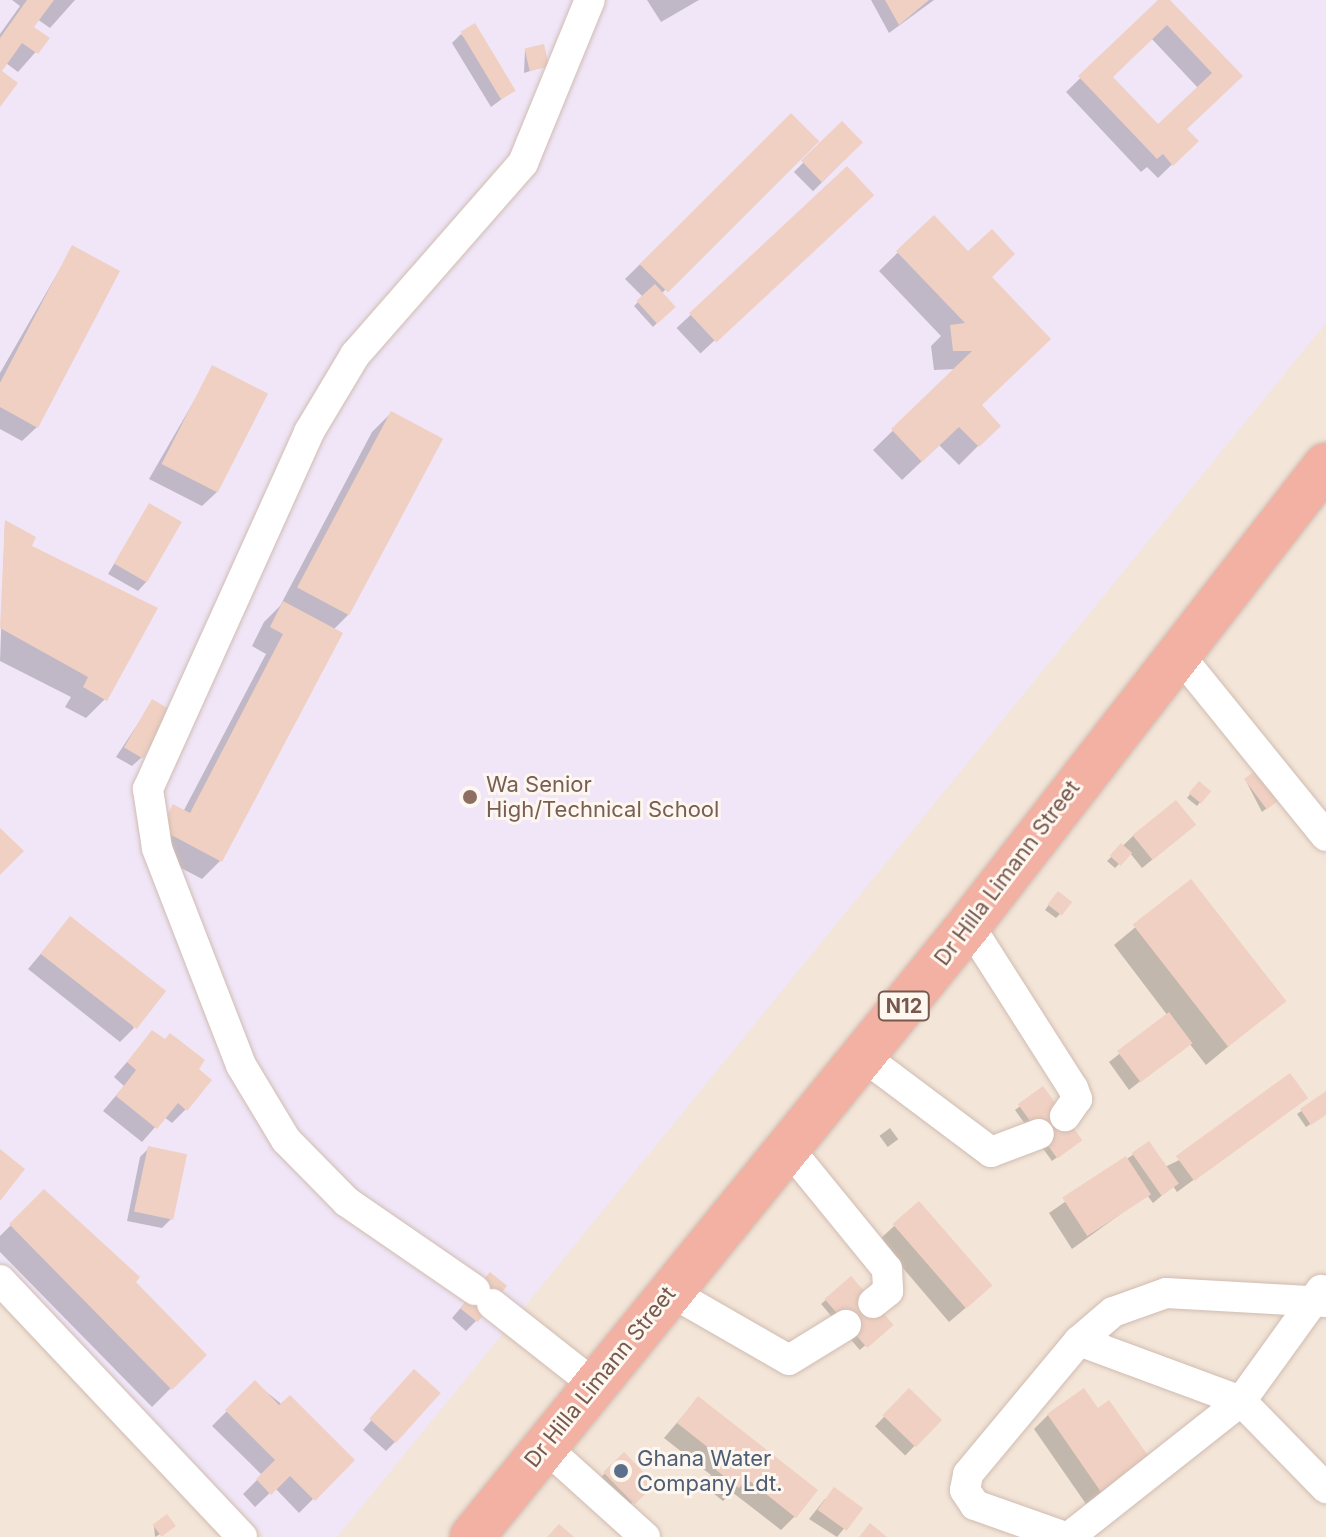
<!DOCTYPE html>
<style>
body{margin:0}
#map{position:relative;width:1326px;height:1537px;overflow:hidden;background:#fcf3e9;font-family:Inter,sans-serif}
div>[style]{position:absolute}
.residential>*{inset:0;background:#f3e5d8;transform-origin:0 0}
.education>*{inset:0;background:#f0e6f8}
.shadow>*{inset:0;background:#0003;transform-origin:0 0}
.building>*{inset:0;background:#f0d0c2;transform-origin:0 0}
.roads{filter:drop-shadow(0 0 2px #d0bcb1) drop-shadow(0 0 2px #d0bcb1)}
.minor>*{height:30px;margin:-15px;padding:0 15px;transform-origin:15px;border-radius:15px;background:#fff}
.highway>*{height:44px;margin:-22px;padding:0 22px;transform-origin:22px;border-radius:22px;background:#f3b1a3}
.dots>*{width:22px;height:22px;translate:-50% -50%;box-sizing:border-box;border:4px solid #fef7f0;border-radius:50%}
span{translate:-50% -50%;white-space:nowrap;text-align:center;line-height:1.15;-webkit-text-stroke:6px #fef7f0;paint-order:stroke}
.shield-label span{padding:2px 6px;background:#fef7f0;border:2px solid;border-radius:6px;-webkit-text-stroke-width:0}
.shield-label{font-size:20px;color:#76584d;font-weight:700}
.education-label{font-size:22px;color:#785e54}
.left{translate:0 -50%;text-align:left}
.street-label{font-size:22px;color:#76584d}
.service-label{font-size:22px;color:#4e5e75}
</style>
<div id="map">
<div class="residential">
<div style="left:0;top:0;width:1326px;height:1537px"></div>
</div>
<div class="education">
<div style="clip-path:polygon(0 0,1326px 0,1326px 323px,337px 1537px,265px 1537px,0 1270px)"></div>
</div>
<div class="shadow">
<div style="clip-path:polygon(12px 0,75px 0,50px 28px,37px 19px,31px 27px,47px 39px,18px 72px,6px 63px,0 71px,0 34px,20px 6px)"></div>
<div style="clip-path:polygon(647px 0,699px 0,661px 22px)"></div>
<div style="clip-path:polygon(871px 0,934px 0,889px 33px)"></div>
<div style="clip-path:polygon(evenodd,1161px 0,1240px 76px,1185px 130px,1196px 141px,1158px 178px,1147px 167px,1141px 172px,1066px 92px,1161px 0,1151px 38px,1199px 89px,1158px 127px,1110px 77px,1151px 38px)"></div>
<div style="clip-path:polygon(461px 34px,514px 90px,491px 107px,452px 43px)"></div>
<div style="clip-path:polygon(525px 50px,546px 66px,524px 73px)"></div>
<div style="clip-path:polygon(791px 115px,816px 141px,661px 294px,673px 307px,653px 327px,634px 306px,643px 297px,625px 279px)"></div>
<div style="left:842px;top:124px;width:27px;height:68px;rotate:45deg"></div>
<div style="left:847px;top:169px;width:35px;height:233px;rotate:47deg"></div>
<div style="clip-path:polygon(933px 218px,990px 277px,980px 406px,998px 426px,959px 465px,939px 445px,902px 480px,873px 450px,956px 369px,934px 370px,931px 346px,941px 336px,879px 271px)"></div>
<div style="clip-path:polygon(72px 248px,37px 427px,22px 441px,0 429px,0 373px)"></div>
<div style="clip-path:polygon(213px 368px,217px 492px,202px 506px,149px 479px)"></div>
<div style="clip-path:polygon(391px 413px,348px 615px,333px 630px,221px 860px,202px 879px,143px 848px,174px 807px,183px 812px,266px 654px,252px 646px,264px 622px,280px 606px,372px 432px)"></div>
<div style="clip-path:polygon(149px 506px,147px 581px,138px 591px,108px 574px)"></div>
<div style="clip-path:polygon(5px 522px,29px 547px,105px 699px,86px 718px,65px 707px,71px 697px,0 661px)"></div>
<div style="clip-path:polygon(153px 701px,142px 757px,132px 766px,116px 757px)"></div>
<div style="clip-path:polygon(1246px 781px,1272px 804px,1262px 812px)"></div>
<div style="clip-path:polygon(1195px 788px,1209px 791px,1197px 806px,1187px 798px)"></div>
<div style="clip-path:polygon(1184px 834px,1142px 868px,1130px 853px,1115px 868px,1107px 861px,1133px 836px)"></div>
<div style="clip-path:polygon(1191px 881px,1283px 1001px,1206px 1065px,1189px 1043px,1129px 1090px,1109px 1062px,1168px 1016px,1114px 945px)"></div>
<div style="clip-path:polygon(1054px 898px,1060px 914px,1056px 918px,1045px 910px)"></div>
<div style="clip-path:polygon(70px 919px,134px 1028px,120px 1042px,28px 969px)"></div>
<div style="clip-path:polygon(153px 1032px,196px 1069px,186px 1109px,172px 1123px,164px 1117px,142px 1142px,103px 1111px,124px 1086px,114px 1077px)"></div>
<div style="clip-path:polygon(1043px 1089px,1075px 1144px,1052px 1161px,1015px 1110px)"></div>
<div style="clip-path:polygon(1326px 1094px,1326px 1114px,1306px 1127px,1297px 1114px)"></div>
<div style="clip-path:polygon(1305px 1098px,1177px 1192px,1173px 1186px,1153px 1203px,1147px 1195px,1072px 1249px,1049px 1213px,1134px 1154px,1165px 1167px)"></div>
<div style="left:890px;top:1128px;width:14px;height:13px;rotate:54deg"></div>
<div style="clip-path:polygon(149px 1148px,171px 1219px,162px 1228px,127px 1221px,140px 1157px)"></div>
<div style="clip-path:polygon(44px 1192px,204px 1355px,152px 1407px,0 1252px,0 1236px)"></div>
<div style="clip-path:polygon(919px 1203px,975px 1300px,949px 1322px,879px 1240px)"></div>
<div style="left:851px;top:1279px;width:60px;height:39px;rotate:50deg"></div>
<div style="clip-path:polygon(481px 1284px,476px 1321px,466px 1331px,452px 1318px)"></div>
<div style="clip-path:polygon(405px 1381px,395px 1442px,386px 1451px,363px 1430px)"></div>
<div style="clip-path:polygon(255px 1383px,352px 1460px,299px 1513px,275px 1488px,255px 1507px,243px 1494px,262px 1475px,212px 1426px)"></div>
<div style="left:909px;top:1391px;width:42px;height:49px;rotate:44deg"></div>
<div style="clip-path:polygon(698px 1398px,795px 1516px,781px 1530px,732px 1492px,723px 1501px,703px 1485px,711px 1475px,664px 1438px)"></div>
<div style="clip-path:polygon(1048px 1415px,1132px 1471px,1086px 1504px,1034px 1429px)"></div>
<div style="left:624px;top:1455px;width:40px;height:40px;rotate:46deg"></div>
<div style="clip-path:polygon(825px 1499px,860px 1509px,837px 1537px,809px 1519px)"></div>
<div style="clip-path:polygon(154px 1526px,169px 1529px,155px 1537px)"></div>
</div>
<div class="building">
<div style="clip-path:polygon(27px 0,54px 0,34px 27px,50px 38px,38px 54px,22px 43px,2px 71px,18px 83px,0 107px,0 38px)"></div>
<div style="clip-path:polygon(885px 0,929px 0,899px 25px)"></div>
<div style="clip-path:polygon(evenodd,1158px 0,1170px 0,1243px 76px,1187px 129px,1199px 141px,1173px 166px,1163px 154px,1157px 159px,1078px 76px,1158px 0,1167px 25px,1212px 73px,1158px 124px,1113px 77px,1167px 25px)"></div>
<div style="left:475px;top:23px;width:79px;height:17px;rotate:59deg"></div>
<div style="left:544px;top:44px;width:23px;height:20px;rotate:77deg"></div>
<div style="left:791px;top:113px;width:40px;height:214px;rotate:45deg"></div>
<div style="left:842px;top:121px;width:30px;height:57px;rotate:46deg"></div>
<div style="left:847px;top:166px;width:40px;height:216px;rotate:47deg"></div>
<div style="clip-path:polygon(934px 215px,968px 251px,992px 229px,1015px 254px,992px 277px,1051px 339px,982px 405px,1001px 426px,979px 447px,959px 427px,922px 462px,891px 429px,972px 351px,953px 351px,950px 325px,965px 323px,896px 251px)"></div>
<div style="clip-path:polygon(72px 245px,120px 271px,38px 428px,0 407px,0 383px)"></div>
<div style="left:655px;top:284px;width:31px;height:25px;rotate:48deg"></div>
<div style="left:212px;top:365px;width:63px;height:111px;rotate:27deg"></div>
<div style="left:391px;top:411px;width:59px;height:200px;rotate:28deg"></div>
<div style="left:149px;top:503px;width:38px;height:70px;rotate:30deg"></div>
<div style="clip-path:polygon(5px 520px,36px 537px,32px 546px,158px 608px,107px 701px,83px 687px,88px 677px,0 628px)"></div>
<div style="clip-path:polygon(283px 601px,343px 633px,222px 862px,160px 829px,173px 804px,190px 813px,283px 634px,270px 627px)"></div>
<div style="left:152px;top:699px;width:22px;height:56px;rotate:30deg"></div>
<div style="left:1256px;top:770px;width:38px;height:15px;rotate:53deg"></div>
<div style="left:1199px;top:781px;width:16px;height:16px;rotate:40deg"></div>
<div style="left:1176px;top:800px;width:32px;height:56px;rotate:51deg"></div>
<div style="clip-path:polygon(0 828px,24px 851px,0 875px)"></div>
<div style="left:1121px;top:843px;width:15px;height:17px;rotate:42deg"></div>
<div style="left:1191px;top:879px;width:155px;height:74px;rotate:52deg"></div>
<div style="left:1058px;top:891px;width:18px;height:17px;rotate:38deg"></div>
<div style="left:70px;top:916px;width:122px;height:48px;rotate:38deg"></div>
<div style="left:1169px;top:1012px;width:39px;height:65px;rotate:53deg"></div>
<div style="clip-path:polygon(152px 1030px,165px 1039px,170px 1033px,205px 1060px,199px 1069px,212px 1080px,187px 1111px,178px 1103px,157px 1129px,116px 1096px,136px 1070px,127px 1062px)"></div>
<div style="left:1290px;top:1073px;width:31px;height:141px;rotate:54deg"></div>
<div style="left:1043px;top:1086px;width:67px;height:31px;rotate:54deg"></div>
<div style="clip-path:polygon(1326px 1091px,1326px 1115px,1311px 1125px,1300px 1109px)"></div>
<div style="left:1149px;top:1141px;width:52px;height:21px;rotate:55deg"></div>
<div style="left:148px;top:1146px;width:40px;height:67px;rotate:12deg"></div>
<div style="clip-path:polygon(0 1149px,25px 1169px,0 1201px)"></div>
<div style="left:1126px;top:1156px;width:46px;height:76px;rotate:57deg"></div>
<div style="clip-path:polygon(44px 1189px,140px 1277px,136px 1282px,207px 1355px,172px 1390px,9px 1224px)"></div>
<div style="left:919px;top:1201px;width:112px;height:35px;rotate:49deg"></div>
<div style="left:490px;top:1272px;width:22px;height:47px;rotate:39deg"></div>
<div style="left:851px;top:1276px;width:65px;height:35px;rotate:49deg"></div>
<div style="left:414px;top:1369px;width:36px;height:67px;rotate:42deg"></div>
<div style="clip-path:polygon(255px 1380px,279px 1405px,290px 1395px,355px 1460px,315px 1501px,290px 1476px,271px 1495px,256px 1479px,275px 1460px,225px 1410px)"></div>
<div style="left:909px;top:1388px;width:46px;height:38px;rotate:44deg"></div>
<div style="clip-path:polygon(1084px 1388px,1098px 1408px,1109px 1400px,1149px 1457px,1101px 1492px,1047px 1414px)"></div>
<div style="clip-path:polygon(698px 1396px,818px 1490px,796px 1518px,746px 1478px,739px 1488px,716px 1470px,724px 1460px,677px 1423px)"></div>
<div style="left:624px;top:1452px;width:45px;height:29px;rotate:46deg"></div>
<div style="left:834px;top:1487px;width:36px;height:28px;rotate:36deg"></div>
<div style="left:167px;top:1514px;width:15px;height:18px;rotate:53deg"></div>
<div style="clip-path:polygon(870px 1523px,887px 1537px,859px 1537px)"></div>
<div style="clip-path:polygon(559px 1524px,574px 1537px,547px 1537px)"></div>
</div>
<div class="roads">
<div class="minor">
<div style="left:1176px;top:651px;width:238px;rotate:51deg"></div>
<div style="left:969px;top:925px;width:193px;rotate:57.5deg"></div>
<div style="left:1073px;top:1088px;width:12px;rotate:70deg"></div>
<div style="left:1077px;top:1099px;width:21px;rotate:125deg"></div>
<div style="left:863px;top:1056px;width:160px;rotate:36.9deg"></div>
<div style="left:991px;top:1152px;width:51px;rotate:-20.6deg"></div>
<div style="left:785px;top:1144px;width:161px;rotate:50.8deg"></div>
<div style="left:887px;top:1269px;width:22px;rotate:87deg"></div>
<div style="left:888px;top:1291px;width:19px;rotate:141deg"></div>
<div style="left:0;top:1280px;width:353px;rotate:46.7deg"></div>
<div style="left:475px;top:1290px;width:155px;rotate:-145.5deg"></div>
<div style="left:347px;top:1202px;width:87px;rotate:-134.5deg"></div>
<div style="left:286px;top:1140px;width:87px;rotate:-121deg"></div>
<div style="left:241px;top:1065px;width:233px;rotate:-111.2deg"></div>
<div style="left:157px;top:848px;width:60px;rotate:-98.7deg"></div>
<div style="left:148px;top:789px;width:392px;rotate:-65.7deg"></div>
<div style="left:309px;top:432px;width:90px;rotate:-59.1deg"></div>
<div style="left:355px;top:355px;width:255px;rotate:-48.8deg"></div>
<div style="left:523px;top:163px;width:176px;rotate:-67.7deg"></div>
<div style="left:669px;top:1291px;width:138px;rotate:29.9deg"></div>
<div style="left:789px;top:1360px;width:67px;rotate:-31.6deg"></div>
<div style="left:492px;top:1304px;width:131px;rotate:38.2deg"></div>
<div style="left:1079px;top:1341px;width:173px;rotate:20.3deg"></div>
<div style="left:1241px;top:1401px;width:122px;rotate:45.7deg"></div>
<div style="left:544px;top:1446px;width:136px;rotate:42deg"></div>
<div style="left:1065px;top:1537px;width:96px;rotate:-160.4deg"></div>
<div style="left:975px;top:1505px;width:18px;rotate:-124deg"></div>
<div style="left:965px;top:1490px;width:16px;rotate:-79deg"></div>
<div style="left:968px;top:1474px;width:173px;rotate:-50.2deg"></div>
<div style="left:1079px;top:1341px;width:45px;rotate:-40.5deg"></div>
<div style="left:1113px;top:1312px;width:56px;rotate:-19.7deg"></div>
<div style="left:1166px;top:1293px;width:160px;rotate:3.2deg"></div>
<div style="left:1069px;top:1537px;width:219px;rotate:-38.3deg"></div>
<div style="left:1241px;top:1401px;width:137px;rotate:-54.2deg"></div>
</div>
<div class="highway">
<div style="left:472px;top:1537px;width:788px;rotate:-50.92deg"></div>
<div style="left:969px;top:925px;width:582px;rotate:-52.19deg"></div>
</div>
</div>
<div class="dots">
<div style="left:470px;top:797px;background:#8d6e63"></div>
<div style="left:621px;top:1471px;background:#5c6f8a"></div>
</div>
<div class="shield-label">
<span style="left:904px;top:1006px">N12</span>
</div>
<div class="education-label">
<span class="left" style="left:486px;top:797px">Wa Senior<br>High/Technical School</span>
</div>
<div class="street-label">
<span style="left:1007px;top:873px;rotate:-53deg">Dr Hilla Limann Street</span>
<span style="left:600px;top:1377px;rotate:-51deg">Dr Hilla Limann Street</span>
</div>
<div class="service-label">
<span class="left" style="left:637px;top:1471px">Ghana Water<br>Company Ldt.</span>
</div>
</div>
